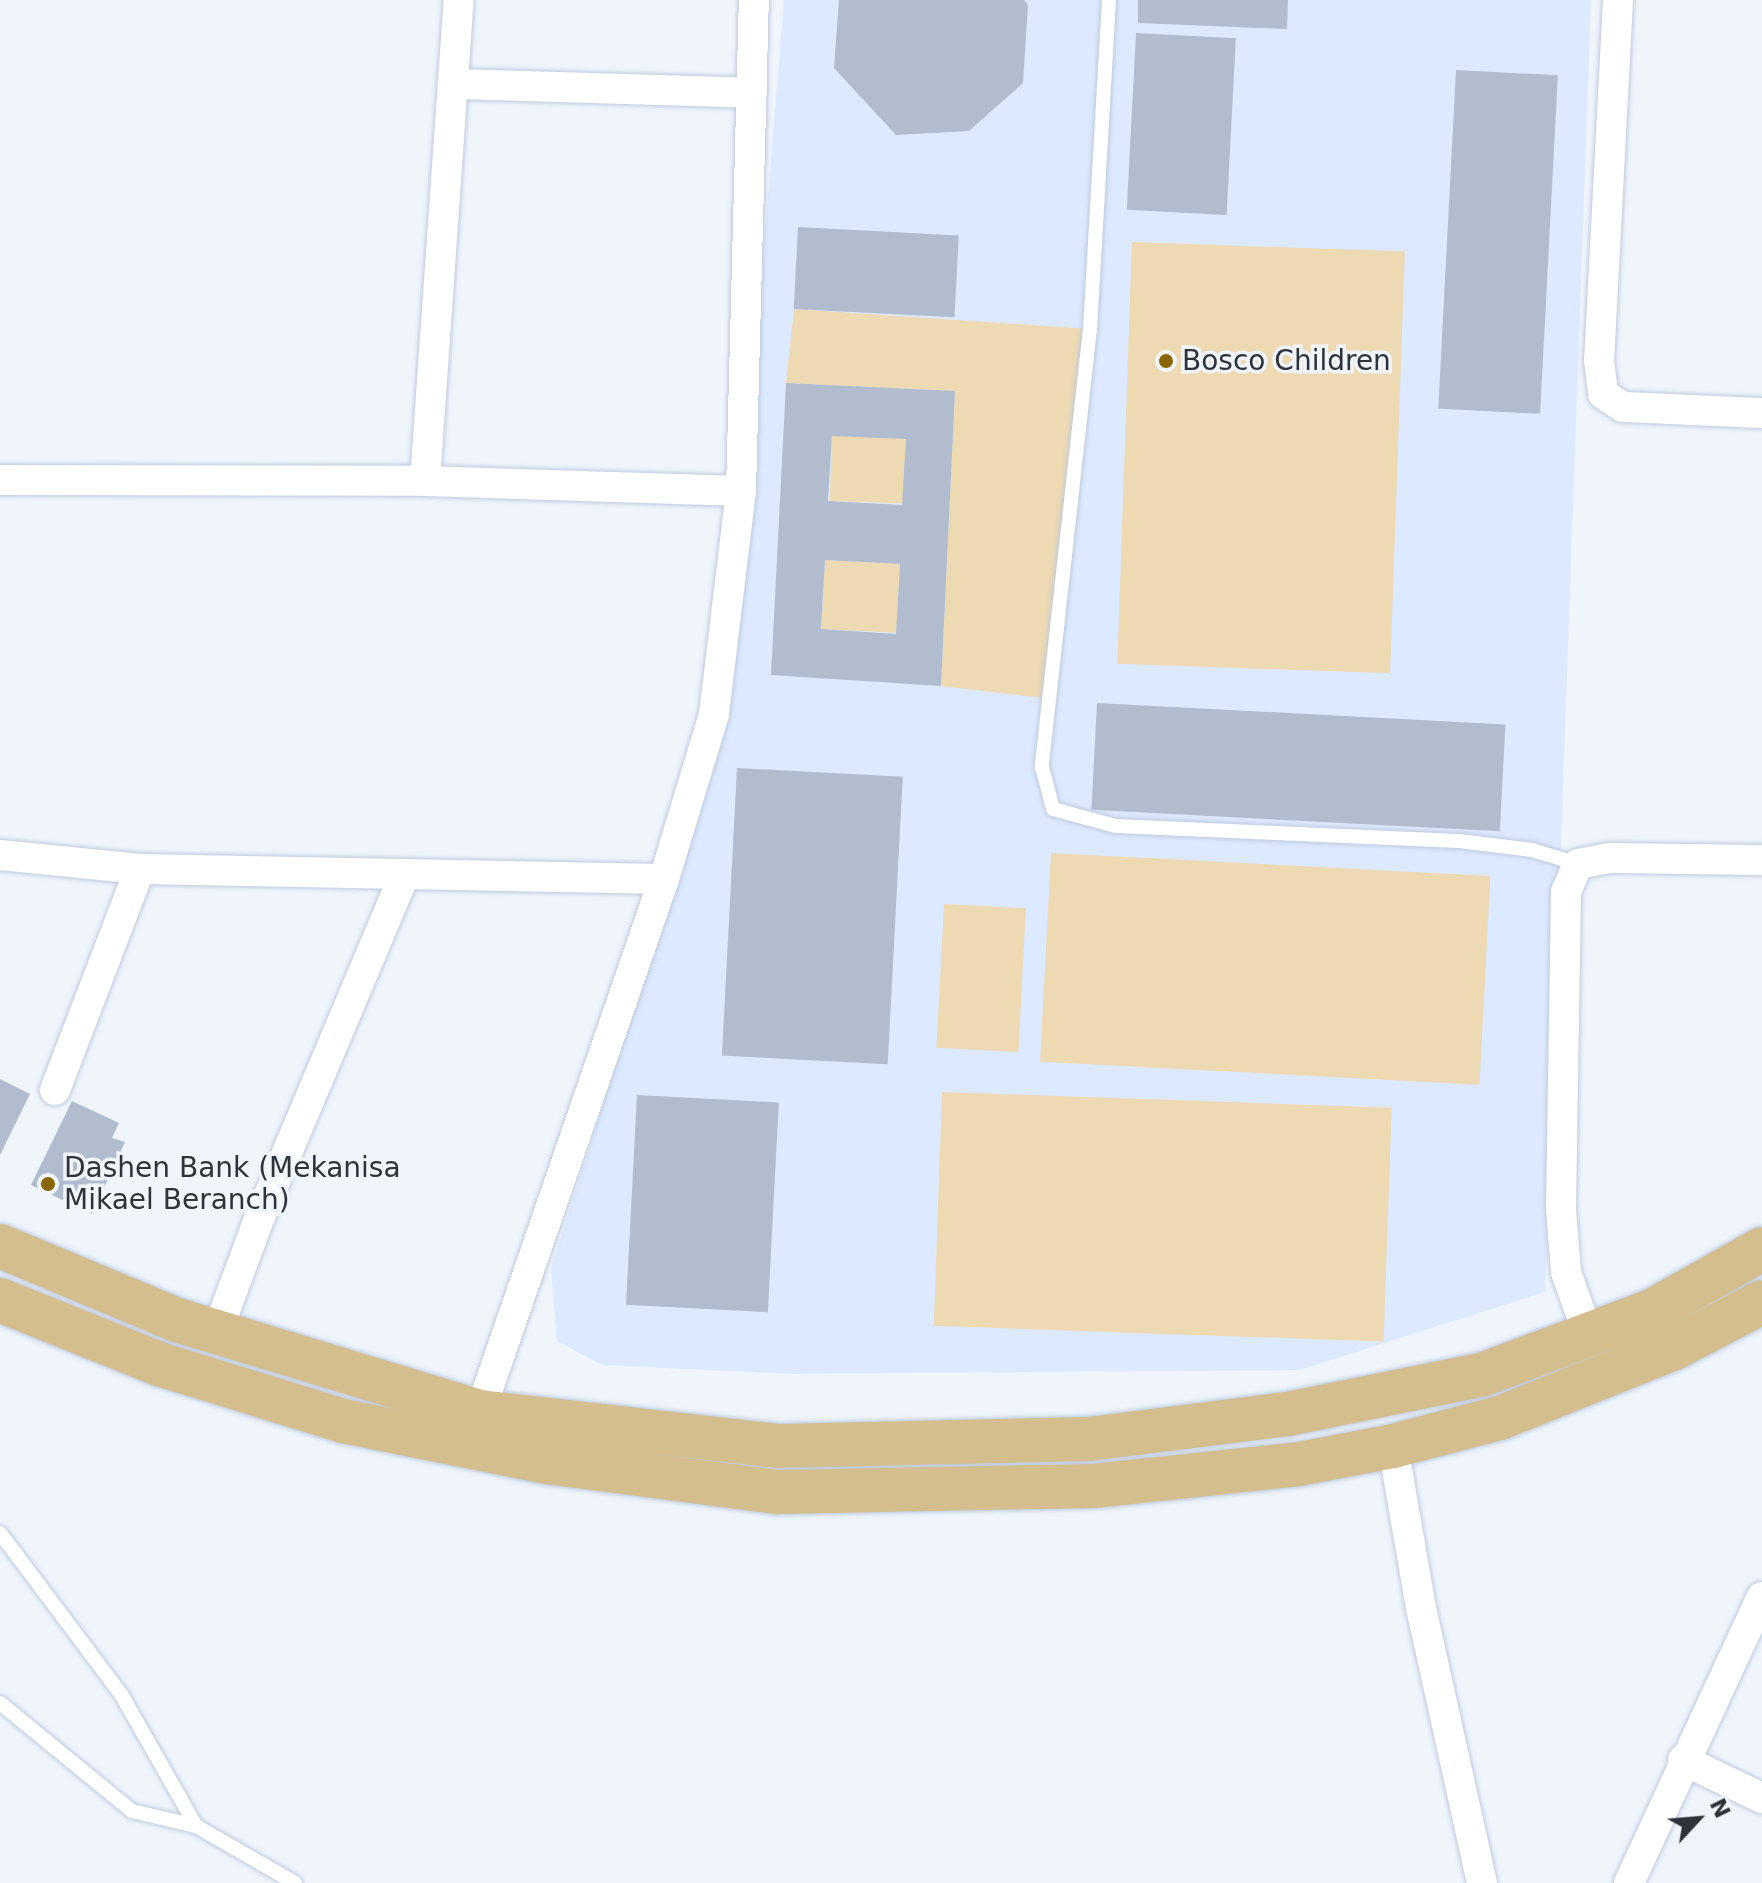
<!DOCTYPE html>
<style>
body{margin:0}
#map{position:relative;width:1762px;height:1883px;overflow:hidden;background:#f0f5fc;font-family:"DejaVu Sans",sans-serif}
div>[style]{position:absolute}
.built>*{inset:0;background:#dde9fe}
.green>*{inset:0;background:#edd9b2;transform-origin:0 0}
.building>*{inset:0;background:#b1bcce;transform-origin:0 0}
.roads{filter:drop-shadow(0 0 2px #bfcadd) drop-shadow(0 0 2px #bfcadd)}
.service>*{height:14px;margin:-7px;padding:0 7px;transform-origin:7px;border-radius:7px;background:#fff}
.minor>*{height:30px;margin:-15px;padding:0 15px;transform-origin:15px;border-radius:15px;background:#fff}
.primary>*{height:44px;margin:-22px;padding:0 22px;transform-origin:22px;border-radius:22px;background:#d4be8e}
.dots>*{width:22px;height:22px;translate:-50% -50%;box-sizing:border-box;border:4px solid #f0f5fc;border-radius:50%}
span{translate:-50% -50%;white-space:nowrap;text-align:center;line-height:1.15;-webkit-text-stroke:7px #f0f5fc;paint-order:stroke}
.poi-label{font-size:28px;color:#2e323a}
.left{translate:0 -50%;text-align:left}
.north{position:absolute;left:1658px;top:1779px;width:80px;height:80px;-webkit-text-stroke:6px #f0f5fc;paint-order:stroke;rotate:64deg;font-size:22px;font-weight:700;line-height:32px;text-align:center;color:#2e323a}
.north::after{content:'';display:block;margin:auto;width:28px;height:36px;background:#2e323a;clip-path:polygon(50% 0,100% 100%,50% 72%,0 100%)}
</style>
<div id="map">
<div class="built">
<div style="clip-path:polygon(784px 0,1591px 0,1545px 1292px,1299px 1370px,791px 1374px,602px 1365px,557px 1341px,551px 1268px,725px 723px)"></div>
</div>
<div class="green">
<div style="left:1132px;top:242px;width:273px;height:422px;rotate:2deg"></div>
<div style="clip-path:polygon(794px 309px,1090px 329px,1051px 699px,941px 686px,955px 391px,786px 383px)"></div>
<div style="left:832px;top:436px;width:74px;height:65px;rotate:2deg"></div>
<div style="left:825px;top:560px;width:75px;height:69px;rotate:3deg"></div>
<div style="left:1051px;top:853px;width:440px;height:209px;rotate:3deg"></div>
<div style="left:944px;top:904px;width:82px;height:144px;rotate:3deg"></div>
<div style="left:942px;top:1092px;width:450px;height:234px;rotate:2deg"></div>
</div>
<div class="building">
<div style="clip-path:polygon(839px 0,1024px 0,1028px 5px,1023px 83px,969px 131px,896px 135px,834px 68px)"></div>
<div style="clip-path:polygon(1138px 0,1288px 0,1287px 29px,1138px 23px)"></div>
<div style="left:1136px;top:33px;width:100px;height:177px;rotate:3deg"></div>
<div style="left:1456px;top:70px;width:102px;height:339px;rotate:3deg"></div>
<div style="left:798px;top:227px;width:161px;height:82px;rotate:3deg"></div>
<div style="clip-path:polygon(evenodd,786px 383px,955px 391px,941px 686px,771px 675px,786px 383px,832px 436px,906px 439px,902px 505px,828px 501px,832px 436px,786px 383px,825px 560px,900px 564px,896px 634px,821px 629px,825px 560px)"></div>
<div style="left:1097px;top:703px;width:409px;height:107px;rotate:3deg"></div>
<div style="left:737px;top:768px;width:166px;height:288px;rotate:3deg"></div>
<div style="clip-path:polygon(0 1079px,30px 1094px,0 1155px)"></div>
<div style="left:637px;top:1095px;width:142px;height:210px;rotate:3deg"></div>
<div style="clip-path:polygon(72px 1101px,119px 1123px,112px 1138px,125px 1142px,92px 1214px,31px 1185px)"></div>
</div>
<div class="roads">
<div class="service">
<div style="left:1109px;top:0;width:330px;rotate:93.3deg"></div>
<div style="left:1090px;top:329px;width:441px;rotate:96.3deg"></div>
<div style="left:1042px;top:767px;width:43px;rotate:75.3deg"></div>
<div style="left:1053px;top:809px;width:65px;rotate:15.1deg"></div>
<div style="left:1116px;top:826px;width:343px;rotate:2.5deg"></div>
<div style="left:1459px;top:841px;width:74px;rotate:7deg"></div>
<div style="left:1532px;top:850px;width:48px;rotate:16.9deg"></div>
<div style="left:0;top:1533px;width:201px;rotate:53.1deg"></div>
<div style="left:121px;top:1694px;width:152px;rotate:60.4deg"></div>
<div style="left:0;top:1703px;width:171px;rotate:39.3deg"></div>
<div style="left:132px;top:1811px;width:66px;rotate:13.2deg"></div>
<div style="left:196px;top:1826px;width:114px;rotate:29.9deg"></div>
</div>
<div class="minor">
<div style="left:1618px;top:0;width:361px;rotate:93deg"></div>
<div style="left:1599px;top:360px;width:34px;rotate:83deg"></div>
<div style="left:1603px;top:394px;width:24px;rotate:33deg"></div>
<div style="left:1623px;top:407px;width:139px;rotate:2.5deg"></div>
<div style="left:456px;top:84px;width:296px;rotate:1.7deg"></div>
<div style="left:0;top:480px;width:425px;rotate:0.1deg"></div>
<div style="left:425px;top:481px;width:316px;rotate:1.8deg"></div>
<div style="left:425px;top:481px;width:482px;rotate:-86deg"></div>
<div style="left:0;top:855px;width:141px;rotate:5.7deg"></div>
<div style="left:140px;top:869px;width:524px;rotate:1.09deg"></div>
<div style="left:664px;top:879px;width:172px;rotate:-73.1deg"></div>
<div style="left:714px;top:714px;width:225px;rotate:-83.1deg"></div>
<div style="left:741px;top:491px;width:491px;rotate:-88.5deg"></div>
<div style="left:55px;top:1090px;width:237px;rotate:-69deg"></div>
<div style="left:217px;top:1332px;width:121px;rotate:-69.6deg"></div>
<div style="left:259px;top:1219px;width:373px;rotate:-67.1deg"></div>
<div style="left:1589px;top:1337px;width:69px;rotate:-109.5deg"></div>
<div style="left:1566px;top:1272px;width:63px;rotate:-94.5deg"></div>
<div style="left:1561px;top:1209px;width:317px;rotate:-89.1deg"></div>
<div style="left:1566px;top:892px;width:30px;rotate:-67deg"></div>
<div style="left:1578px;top:864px;width:33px;rotate:-11deg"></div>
<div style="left:1610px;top:858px;width:152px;rotate:0.8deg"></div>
<div style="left:480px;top:1412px;width:564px;rotate:-70.95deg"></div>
<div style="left:1393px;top:1446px;width:164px;rotate:80.2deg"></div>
<div style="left:1421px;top:1608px;width:282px;rotate:77.5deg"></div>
<div style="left:1683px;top:1760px;width:88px;rotate:25.7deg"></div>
<div style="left:1629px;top:1883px;width:315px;rotate:-65.1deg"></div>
</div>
<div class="primary">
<div style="left:0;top:1246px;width:192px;rotate:22.7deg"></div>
<div style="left:177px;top:1320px;width:317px;rotate:16.9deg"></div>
<div style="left:480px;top:1412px;width:301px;rotate:6.5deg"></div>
<div style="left:779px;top:1446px;width:310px;rotate:-1.3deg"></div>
<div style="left:1089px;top:1439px;width:201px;rotate:-7.2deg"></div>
<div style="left:1288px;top:1414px;width:200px;rotate:-11.5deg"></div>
<div style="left:1484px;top:1374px;width:179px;rotate:-20.6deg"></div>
<div style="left:1652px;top:1311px;width:126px;rotate:-29.4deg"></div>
<div style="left:0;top:1300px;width:171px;rotate:21.9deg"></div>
<div style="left:159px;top:1364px;width:193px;rotate:17.2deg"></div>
<div style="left:343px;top:1421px;width:207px;rotate:11.4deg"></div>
<div style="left:546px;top:1462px;width:234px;rotate:7.4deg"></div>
<div style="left:778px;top:1492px;width:315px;rotate:-1.1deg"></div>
<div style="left:1093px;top:1486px;width:207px;rotate:-6.1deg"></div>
<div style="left:1299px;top:1464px;width:96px;rotate:-10.8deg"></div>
<div style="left:1393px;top:1446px;width:111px;rotate:-14.7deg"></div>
<div style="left:1500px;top:1418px;width:188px;rotate:-21.9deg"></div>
<div style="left:1674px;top:1348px;width:99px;rotate:-27.6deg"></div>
</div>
</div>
<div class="dots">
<div style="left:1166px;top:361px;background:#896602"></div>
<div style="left:48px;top:1184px;background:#896602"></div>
</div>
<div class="poi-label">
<span class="left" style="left:1182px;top:361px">Bosco Children</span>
<span class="left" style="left:64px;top:1184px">Dashen Bank (Mekanisa<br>Mikael Beranch)</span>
</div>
<div class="north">N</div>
</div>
